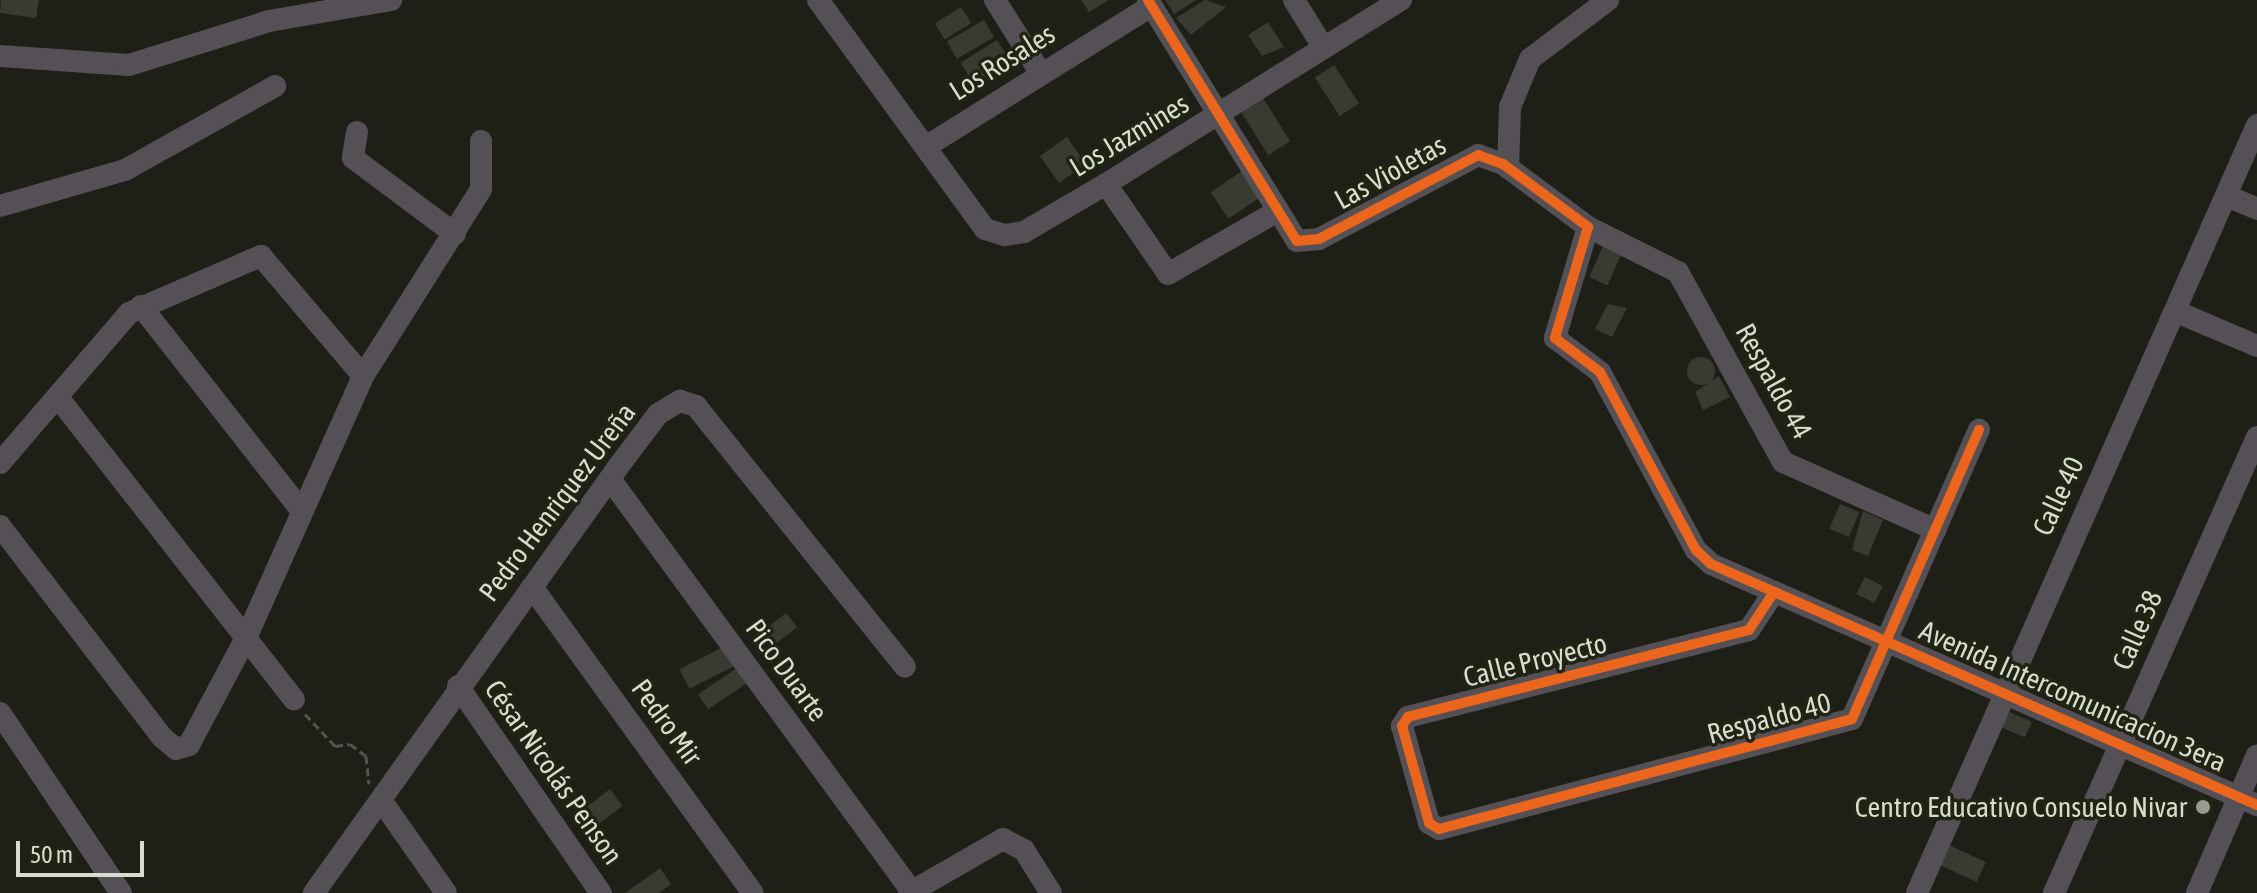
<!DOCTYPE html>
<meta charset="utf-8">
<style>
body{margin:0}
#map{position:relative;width:2257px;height:893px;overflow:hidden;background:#1e2017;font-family:"Asap Condensed",sans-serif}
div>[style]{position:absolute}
.building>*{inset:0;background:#393b33;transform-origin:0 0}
.round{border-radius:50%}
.path>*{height:3px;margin-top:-1.5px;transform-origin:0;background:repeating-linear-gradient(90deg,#535152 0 8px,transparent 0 12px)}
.minor>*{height:22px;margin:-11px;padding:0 11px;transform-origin:11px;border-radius:11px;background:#545056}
.cycleway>*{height:10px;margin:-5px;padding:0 5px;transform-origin:5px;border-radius:5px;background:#eb651d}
.dots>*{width:22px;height:22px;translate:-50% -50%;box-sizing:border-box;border:4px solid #202413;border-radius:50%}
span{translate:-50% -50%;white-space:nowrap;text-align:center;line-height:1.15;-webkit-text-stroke:7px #202413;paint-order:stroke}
.street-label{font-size:28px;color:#d8dbd0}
.poi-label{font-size:28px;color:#d8dbd0}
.right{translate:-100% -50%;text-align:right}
.scale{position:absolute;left:16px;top:841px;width:128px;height:36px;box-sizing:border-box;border:4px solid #d8dbd0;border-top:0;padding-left:10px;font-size:24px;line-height:28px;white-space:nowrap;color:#d8dbd0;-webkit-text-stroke:6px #202413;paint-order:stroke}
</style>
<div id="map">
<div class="building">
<div style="clip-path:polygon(1px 0,39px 0,36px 18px,0 13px)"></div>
<div style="clip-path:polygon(1081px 0,1109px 0,1089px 12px)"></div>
<div style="clip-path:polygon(1165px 0,1196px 0,1174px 14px)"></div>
<div style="clip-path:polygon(1205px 0,1226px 7px,1191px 35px,1176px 18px)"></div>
<div style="left:961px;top:7px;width:19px;height:31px;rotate:58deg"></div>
<div style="left:984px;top:20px;width:20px;height:43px;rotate:60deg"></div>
<div style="clip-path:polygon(1268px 22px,1284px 47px,1262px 56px,1248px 35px)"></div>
<div style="left:997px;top:40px;width:28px;height:43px;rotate:58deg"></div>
<div style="left:1334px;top:65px;width:46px;height:23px;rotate:57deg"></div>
<div style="left:1260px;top:93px;width:57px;height:26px;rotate:58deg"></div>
<div style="left:1067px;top:137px;width:33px;height:33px;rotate:55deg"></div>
<div style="left:1242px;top:171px;width:32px;height:38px;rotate:56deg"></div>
<div style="left:1603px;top:246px;width:20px;height:34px;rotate:24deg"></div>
<div style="clip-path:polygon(1608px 304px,1627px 308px,1612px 337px,1595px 329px)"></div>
<div class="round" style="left:1687px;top:357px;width:28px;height:28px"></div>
<div style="clip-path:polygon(1719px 376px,1730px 397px,1703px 410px,1695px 392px)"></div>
<div style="left:1840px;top:504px;width:21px;height:27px;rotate:23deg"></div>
<div style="clip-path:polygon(1863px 511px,1883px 520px,1868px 556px,1852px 550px)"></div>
<div style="left:1865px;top:577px;width:20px;height:19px;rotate:27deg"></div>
<div style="left:786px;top:613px;width:18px;height:33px;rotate:52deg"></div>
<div style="left:725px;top:646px;width:22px;height:51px;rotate:63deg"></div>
<div style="left:1991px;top:654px;width:10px;height:16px;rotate:24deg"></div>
<div style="left:737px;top:668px;width:18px;height:47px;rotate:56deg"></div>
<div style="left:1998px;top:707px;width:37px;height:17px;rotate:24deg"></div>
<div style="left:2145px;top:720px;width:16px;height:11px;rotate:22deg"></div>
<div style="left:610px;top:789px;width:21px;height:46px;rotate:53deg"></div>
<div style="left:2200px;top:795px;width:14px;height:19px;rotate:21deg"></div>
<div style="left:1947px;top:844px;width:43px;height:22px;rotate:25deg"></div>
<div style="clip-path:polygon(660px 868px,671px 884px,659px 893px,625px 893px)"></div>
</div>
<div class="path">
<div style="left:305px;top:714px;width:44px;rotate:46.8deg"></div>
<div style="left:335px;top:746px;width:15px;rotate:-8deg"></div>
<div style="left:350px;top:744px;width:20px;rotate:37deg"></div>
<div style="left:366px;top:756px;width:28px;rotate:84deg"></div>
</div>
<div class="minor">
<div style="left:818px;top:0;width:283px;rotate:53.9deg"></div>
<div style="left:985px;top:229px;width:21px;rotate:17deg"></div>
<div style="left:1005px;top:235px;width:19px;rotate:-9deg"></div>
<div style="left:1024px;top:232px;width:95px;rotate:-30.3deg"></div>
<div style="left:1106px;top:184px;width:348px;rotate:-32deg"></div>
<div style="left:995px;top:0;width:85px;rotate:58deg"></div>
<div style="left:1148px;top:0;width:283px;rotate:58.3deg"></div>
<div style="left:1297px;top:241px;width:22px;rotate:-5deg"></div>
<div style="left:1319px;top:239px;width:180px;rotate:-27.8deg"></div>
<div style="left:1478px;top:155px;width:27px;rotate:20deg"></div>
<div style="left:1503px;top:164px;width:106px;rotate:36.5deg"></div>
<div style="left:1588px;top:227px;width:116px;rotate:106.6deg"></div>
<div style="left:1555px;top:338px;width:56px;rotate:37.1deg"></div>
<div style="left:1600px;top:372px;width:202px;rotate:61.7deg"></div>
<div style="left:1696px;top:550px;width:21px;rotate:43deg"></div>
<div style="left:1711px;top:564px;width:597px;rotate:23.82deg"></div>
<div style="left:1294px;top:0;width:55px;rotate:58.3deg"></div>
<div style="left:0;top:56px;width:129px;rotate:4deg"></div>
<div style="left:129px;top:65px;width:147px;rotate:-17.4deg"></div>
<div style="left:269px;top:21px;width:124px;rotate:-9.8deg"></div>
<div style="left:357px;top:132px;width:26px;rotate:99deg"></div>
<div style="left:353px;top:158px;width:127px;rotate:36.7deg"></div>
<div style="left:927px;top:146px;width:264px;rotate:-32deg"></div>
<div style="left:1508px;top:168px;width:61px;rotate:-88.1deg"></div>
<div style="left:1510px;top:107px;width:52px;rotate:-67.4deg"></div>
<div style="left:1530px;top:59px;width:98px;rotate:-37.1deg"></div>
<div style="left:1106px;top:184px;width:109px;rotate:55.4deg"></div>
<div style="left:1168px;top:274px;width:125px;rotate:-29.9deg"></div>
<div style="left:2227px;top:196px;width:33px;rotate:23deg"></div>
<div style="left:0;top:206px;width:130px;rotate:-16.1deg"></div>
<div style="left:125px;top:170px;width:172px;rotate:-29.2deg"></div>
<div style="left:1588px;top:227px;width:101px;rotate:26.6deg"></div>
<div style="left:1678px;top:272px;width:217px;rotate:61.1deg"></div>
<div style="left:1783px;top:462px;width:167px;rotate:24deg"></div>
<div style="left:141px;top:306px;width:259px;rotate:51.9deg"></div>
<div style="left:2177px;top:312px;width:87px;rotate:23deg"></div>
<div style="left:60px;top:400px;width:380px;rotate:52deg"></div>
<div style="left:0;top:463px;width:198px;rotate:-49.3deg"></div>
<div style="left:129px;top:313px;width:144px;rotate:-23.4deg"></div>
<div style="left:261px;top:256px;width:157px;rotate:49.6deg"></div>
<div style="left:613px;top:483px;width:508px;rotate:53.81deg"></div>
<div style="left:0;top:526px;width:266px;rotate:52.5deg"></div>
<div style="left:162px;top:737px;width:18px;rotate:41deg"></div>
<div style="left:176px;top:749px;width:14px;rotate:-17deg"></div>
<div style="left:189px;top:745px;width:121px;rotate:-62deg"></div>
<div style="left:246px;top:638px;width:287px;rotate:-65.9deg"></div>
<div style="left:363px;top:376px;width:221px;rotate:-57.7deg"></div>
<div style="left:481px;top:189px;width:48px;rotate:-90deg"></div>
<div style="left:532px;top:587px;width:377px;rotate:54.2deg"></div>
<div style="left:1774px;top:592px;width:45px;rotate:123.3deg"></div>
<div style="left:1749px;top:630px;width:352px;rotate:165.7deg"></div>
<div style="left:1408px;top:717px;width:11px;rotate:124deg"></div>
<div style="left:1402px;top:726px;width:101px;rotate:74.4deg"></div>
<div style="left:1429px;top:823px;width:12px;rotate:31deg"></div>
<div style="left:1439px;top:829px;width:427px;rotate:-14.9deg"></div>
<div style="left:1852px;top:719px;width:316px;rotate:-66.3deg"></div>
<div style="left:458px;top:686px;width:252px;rotate:55.4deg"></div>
<div style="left:0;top:713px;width:217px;rotate:56.1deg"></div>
<div style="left:381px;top:800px;width:113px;rotate:55deg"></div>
<div style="left:314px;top:893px;width:523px;rotate:-54.49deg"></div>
<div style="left:618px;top:467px;width:66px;rotate:-53deg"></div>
<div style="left:658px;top:414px;width:26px;rotate:-31deg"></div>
<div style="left:680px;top:401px;width:17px;rotate:17deg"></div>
<div style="left:696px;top:406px;width:334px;rotate:51.3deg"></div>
<div style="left:909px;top:893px;width:108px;rotate:-29.9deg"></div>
<div style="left:1003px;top:839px;width:24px;rotate:28deg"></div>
<div style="left:1024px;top:850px;width:51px;rotate:57.9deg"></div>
<div style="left:1917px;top:893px;width:840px;rotate:-66.12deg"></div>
<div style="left:2054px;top:893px;width:499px;rotate:-66deg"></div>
<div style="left:2197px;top:893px;width:150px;rotate:-66.5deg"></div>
</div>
<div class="cycleway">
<div style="left:1148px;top:0;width:283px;rotate:58.3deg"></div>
<div style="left:1297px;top:241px;width:22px;rotate:-5deg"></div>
<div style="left:1319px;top:239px;width:180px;rotate:-27.8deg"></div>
<div style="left:1478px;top:155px;width:27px;rotate:20deg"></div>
<div style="left:1503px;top:164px;width:106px;rotate:36.5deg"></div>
<div style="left:1588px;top:227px;width:116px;rotate:106.6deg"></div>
<div style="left:1555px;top:338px;width:56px;rotate:37.1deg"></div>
<div style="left:1600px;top:372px;width:202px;rotate:61.7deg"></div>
<div style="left:1696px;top:550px;width:21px;rotate:43deg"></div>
<div style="left:1711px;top:564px;width:597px;rotate:23.82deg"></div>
<div style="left:1774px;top:592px;width:45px;rotate:123.3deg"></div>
<div style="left:1749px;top:630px;width:352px;rotate:165.7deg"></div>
<div style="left:1408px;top:717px;width:11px;rotate:124deg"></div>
<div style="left:1402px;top:726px;width:101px;rotate:74.4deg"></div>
<div style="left:1429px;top:823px;width:12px;rotate:31deg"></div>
<div style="left:1439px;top:829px;width:427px;rotate:-14.9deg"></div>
<div style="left:1852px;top:719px;width:316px;rotate:-66.3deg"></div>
</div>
<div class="dots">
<div style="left:2203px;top:807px;background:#979a8f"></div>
</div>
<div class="street-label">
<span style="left:1002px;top:62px;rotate:-32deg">Los Rosales</span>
<span style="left:1129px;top:135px;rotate:-31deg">Los Jazmines</span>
<span style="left:1390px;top:172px;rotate:-29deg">Las Violetas</span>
<span style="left:1774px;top:381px;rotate:61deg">Respaldo 44</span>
<span style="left:2058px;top:496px;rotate:-65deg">Calle 40</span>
<span style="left:557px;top:502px;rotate:-53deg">Pedro Henriquez Ureña</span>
<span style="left:2137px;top:630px;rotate:-66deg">Calle 38</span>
<span style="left:1535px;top:660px;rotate:-14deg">Calle Proyecto</span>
<span style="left:787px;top:670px;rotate:54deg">Pico Duarte</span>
<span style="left:2073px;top:696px;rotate:24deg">Avenida Intercomunicacion 3era</span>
<span style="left:1769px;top:718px;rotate:-15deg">Respaldo 40</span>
<span style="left:667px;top:722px;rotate:54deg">Pedro Mir</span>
<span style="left:554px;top:772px;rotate:55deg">César Nicolás Penson</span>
</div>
<div class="poi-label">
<span class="right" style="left:2187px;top:807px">Centro Educativo Consuelo Nivar</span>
</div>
<div class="scale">50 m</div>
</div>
